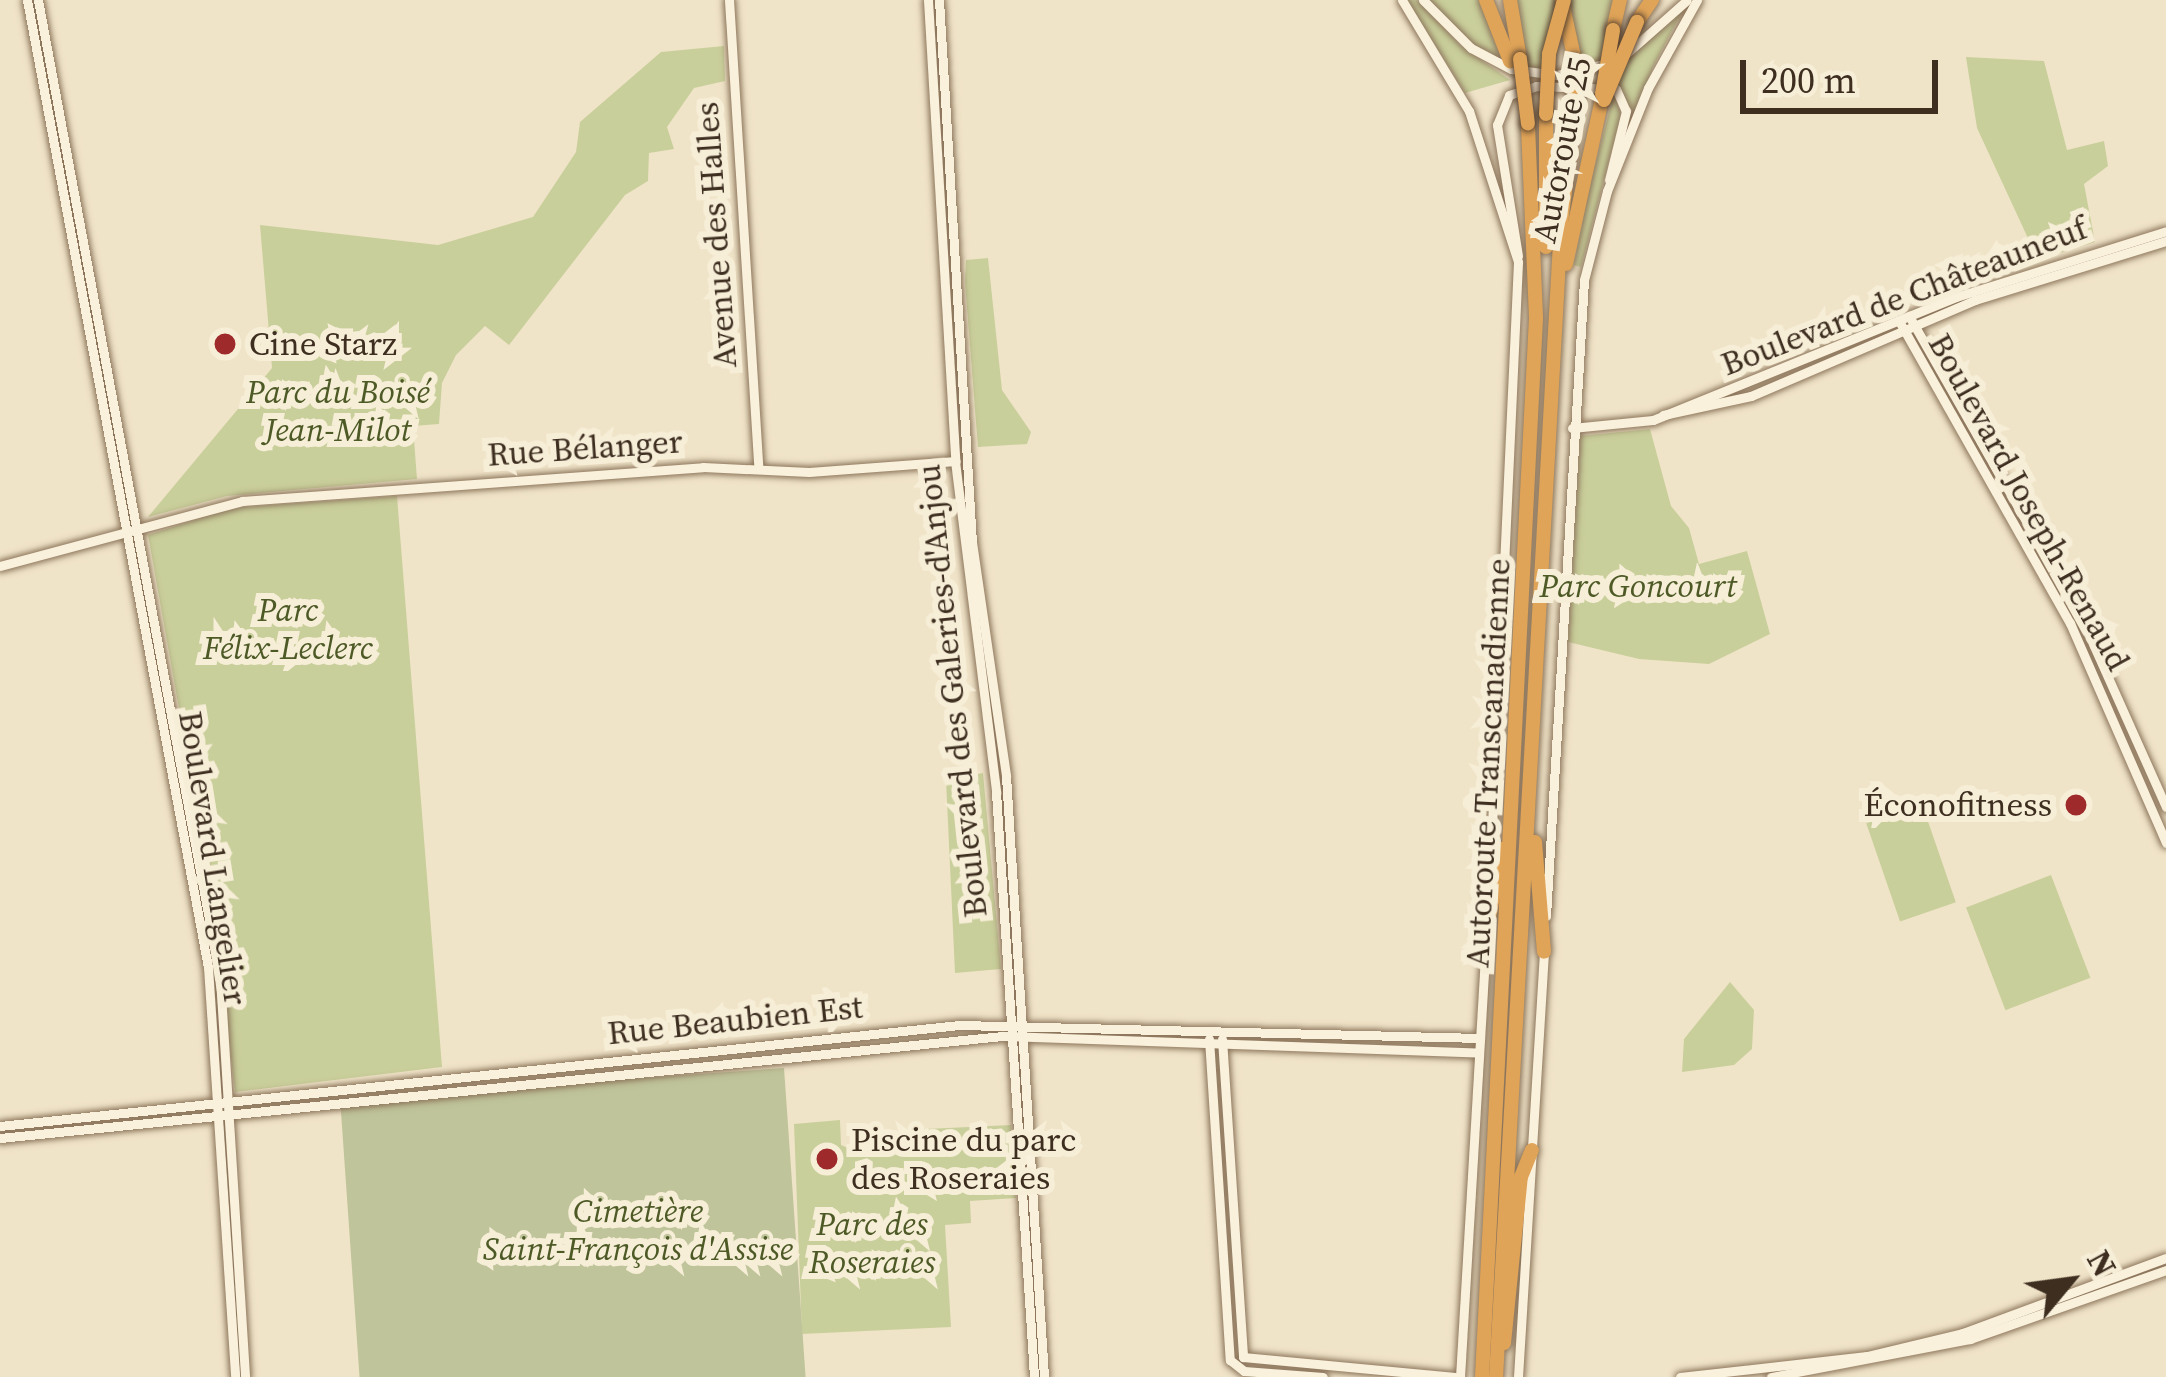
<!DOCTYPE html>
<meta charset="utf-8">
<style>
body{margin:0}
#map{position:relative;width:2166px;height:1377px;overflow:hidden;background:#f0e4c8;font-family:"Source Serif 4",serif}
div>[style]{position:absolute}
.green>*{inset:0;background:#c9cf9b;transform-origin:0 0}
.cemetery>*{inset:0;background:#bfc49a;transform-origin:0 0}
.roads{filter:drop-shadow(0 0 3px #8d765c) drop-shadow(0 0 3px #8d765c)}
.tertiary>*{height:9px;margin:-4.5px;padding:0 4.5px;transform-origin:4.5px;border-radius:4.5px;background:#faf1dc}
.secondary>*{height:9px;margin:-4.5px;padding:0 4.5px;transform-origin:4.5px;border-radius:4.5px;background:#faf1dc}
.motorway>*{height:14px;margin:-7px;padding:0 7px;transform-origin:7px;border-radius:7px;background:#e0a458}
.bridges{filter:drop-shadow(0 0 3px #5b4430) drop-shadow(0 0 3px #5b4430)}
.motorway-bridge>*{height:14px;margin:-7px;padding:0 7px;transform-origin:7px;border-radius:7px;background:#e0a458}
.dots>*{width:33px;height:33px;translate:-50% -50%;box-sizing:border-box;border:6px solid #f7eed8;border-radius:50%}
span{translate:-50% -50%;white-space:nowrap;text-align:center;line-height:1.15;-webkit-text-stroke:12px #f7eed8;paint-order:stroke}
.street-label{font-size:33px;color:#3d2e20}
.poi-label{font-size:33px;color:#3d2e20}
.left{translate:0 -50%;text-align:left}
.right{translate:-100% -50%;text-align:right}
.park-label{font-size:33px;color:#4d5a26;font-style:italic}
.north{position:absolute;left:2010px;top:1221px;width:120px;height:120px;-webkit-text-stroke:9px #f7eed8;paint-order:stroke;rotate:61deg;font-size:33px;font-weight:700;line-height:48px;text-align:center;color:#3d2e20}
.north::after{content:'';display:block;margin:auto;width:42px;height:54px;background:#3d2e20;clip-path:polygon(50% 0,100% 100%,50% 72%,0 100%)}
.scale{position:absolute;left:1740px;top:60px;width:198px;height:54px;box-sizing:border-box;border:6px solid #3d2e20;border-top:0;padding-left:15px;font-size:36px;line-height:42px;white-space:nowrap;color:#3d2e20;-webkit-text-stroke:9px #f7eed8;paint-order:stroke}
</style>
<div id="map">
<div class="green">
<div style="clip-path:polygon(1407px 0,1417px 0,1461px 46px,1510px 80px,1465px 93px)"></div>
<div style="clip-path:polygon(1428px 0,1481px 0,1506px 63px,1478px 49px)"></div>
<div style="clip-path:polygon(1515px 0,1556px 0,1543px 70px,1526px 68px)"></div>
<div style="clip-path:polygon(1570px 0,1615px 0,1602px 62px,1580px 68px)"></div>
<div style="clip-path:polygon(1684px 8px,1653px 67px,1617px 161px,1629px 112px,1617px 85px,1626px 58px)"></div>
<div style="clip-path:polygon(724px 46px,725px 81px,694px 88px,667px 127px,674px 149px,649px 153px,648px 181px,625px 195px,509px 345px,485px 326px,456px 355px,442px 383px,439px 424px,413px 426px,417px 479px,227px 496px,148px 517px,272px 368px,260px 225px,438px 245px,533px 217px,576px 152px,580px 122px,661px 52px)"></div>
<div style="clip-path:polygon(1966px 57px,2044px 61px,2067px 150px,2104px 141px,2108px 166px,2084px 184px,2095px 242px,2038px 260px,1977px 128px)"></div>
<div style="clip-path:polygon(1614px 93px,1621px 115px,1581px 267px,1574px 265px,1589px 189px)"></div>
<div style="clip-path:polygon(988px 258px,1002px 390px,1031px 432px,1027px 444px,978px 447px,965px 282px,966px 260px)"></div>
<div style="clip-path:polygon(1650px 429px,1671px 506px,1689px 528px,1699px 564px,1747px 551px,1770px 634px,1709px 664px,1639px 659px,1568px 642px,1580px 436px)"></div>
<div style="clip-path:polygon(397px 496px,442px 1067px,235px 1092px,212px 893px,148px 535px,231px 508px)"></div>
<div style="clip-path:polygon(983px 773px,1001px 969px,955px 973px,946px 780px)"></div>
<div style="left:1922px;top:804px;width:104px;height:59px;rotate:71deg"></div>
<div style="left:2051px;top:875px;width:110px;height:91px;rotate:69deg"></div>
<div style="clip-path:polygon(1730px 982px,1754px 1010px,1752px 1049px,1734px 1065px,1682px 1072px,1684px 1039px)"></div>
<div style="clip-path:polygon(840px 1120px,841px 1145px,860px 1153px,884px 1131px,1011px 1125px,1016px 1198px,970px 1201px,971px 1223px,945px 1225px,951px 1327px,802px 1334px,794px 1124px)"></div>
</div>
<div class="cemetery">
<div style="left:784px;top:1068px;width:310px;height:445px;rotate:86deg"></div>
</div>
<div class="roads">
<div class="tertiary">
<div style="left:729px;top:0;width:467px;rotate:86.4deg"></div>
<div style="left:928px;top:0;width:462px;rotate:86.6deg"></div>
<div style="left:955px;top:461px;width:334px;rotate:82.9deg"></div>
<div style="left:996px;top:792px;width:586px;rotate:86.28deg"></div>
<div style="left:939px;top:0;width:543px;rotate:86.52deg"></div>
<div style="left:972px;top:542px;width:236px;rotate:81.7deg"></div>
<div style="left:1006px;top:776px;width:602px;rotate:86.38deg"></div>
<div style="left:1909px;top:316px;width:347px;rotate:60.3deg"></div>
<div style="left:2081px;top:617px;width:208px;rotate:65.9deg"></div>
<div style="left:1899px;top:321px;width:347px;rotate:60.5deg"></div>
<div style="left:2070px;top:623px;width:240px;rotate:66.4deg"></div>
<div style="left:1663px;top:415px;width:90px;rotate:-12.2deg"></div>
<div style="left:1751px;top:396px;width:244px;rotate:-23.2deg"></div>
<div style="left:1975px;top:300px;width:200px;rotate:-17.2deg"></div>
<div style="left:1572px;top:428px;width:81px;rotate:-5.6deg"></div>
<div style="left:1653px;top:420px;width:327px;rotate:-22.1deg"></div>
<div style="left:1956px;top:297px;width:220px;rotate:-17.4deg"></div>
<div style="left:0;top:566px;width:251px;rotate:-15deg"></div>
<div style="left:242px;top:501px;width:462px;rotate:-4.2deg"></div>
<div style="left:703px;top:467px;width:106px;rotate:2.7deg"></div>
<div style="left:809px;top:472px;width:147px;rotate:-4.3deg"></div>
<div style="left:1209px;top:1039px;width:322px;rotate:86.3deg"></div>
<div style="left:1230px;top:1360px;width:18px;rotate:38deg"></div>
<div style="left:1244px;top:1371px;width:79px;rotate:4.3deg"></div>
<div style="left:1222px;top:1039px;width:319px;rotate:86.2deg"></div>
<div style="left:1243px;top:1357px;width:213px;rotate:5.4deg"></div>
<div style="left:0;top:1126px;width:965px;rotate:-6.01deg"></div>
<div style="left:960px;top:1025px;width:520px;rotate:1.43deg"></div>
<div style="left:0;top:1138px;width:1008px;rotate:-5.81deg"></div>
<div style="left:1003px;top:1036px;width:476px;rotate:2deg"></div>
<div style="left:1680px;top:1377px;width:188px;rotate:-6.4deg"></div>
<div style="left:1867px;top:1356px;width:99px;rotate:-13.5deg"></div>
<div style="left:1963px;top:1333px;width:216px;rotate:-20.3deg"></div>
<div style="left:1771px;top:1377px;width:203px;rotate:-10.8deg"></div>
<div style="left:1970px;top:1339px;width:208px;rotate:-19.4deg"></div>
</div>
<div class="secondary">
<div style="left:27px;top:0;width:984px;rotate:79.4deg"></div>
<div style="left:208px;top:967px;width:411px;rotate:86.2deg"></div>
<div style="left:38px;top:0;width:995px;rotate:79.46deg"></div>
<div style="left:220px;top:978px;width:400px;rotate:86.4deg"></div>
<div style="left:1402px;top:0;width:130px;rotate:58.9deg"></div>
<div style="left:1469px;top:111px;width:159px;rotate:72deg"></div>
<div style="left:1518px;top:262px;width:630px;rotate:92.64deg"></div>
<div style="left:1423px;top:0;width:68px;rotate:45deg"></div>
<div style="left:1471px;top:48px;width:45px;rotate:27.7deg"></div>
<div style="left:1511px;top:69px;width:46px;rotate:7.4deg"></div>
<div style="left:1557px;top:75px;width:57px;rotate:-13.3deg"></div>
<div style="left:1626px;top:54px;width:81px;rotate:-41.5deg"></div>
<div style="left:1518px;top:256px;width:133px;rotate:-99.1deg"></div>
<div style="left:1497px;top:125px;width:32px;rotate:-68deg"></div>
<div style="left:1509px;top:95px;width:28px;rotate:-18deg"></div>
<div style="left:1536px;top:86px;width:80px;rotate:2.1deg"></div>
<div style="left:1616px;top:89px;width:24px;rotate:66deg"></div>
<div style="left:1626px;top:111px;width:71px;rotate:103.8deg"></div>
<div style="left:1546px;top:916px;width:637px;rotate:-86.58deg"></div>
<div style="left:1584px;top:280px;width:92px;rotate:-75.5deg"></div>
<div style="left:1607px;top:191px;width:111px;rotate:-68.3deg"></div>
<div style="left:1648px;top:88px;width:101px;rotate:-60.9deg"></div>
<div style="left:1460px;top:1377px;width:453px;rotate:-86.6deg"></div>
<div style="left:1518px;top:1377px;width:427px;rotate:-86.5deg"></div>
</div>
<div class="motorway">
<div style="left:1486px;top:0;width:66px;rotate:68.5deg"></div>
<div style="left:1510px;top:0;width:60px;rotate:80.4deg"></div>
<div style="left:1562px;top:2px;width:60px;rotate:77.6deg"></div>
<div style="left:1637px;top:22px;width:27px;rotate:-56deg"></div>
<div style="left:1613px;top:30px;width:31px;rotate:-77deg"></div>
<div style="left:1546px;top:247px;width:133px;rotate:-90deg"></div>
<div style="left:1566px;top:264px;width:169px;rotate:-77.7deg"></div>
<div style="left:1535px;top:842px;width:110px;rotate:85.3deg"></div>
<div style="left:1487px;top:926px;width:79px;rotate:-78.3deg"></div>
<div style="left:1504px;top:1343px;width:167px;rotate:-84.2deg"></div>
<div style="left:1521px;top:1177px;width:29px;rotate:-68deg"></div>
<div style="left:1482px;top:1377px;width:1061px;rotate:-87.08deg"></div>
<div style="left:1536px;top:317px;width:193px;rotate:-92.4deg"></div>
<div style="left:1496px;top:1377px;width:1155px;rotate:-86.77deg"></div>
<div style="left:1561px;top:224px;width:127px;rotate:-83.2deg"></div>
</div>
</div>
<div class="bridges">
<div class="motorway-bridge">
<div style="left:1520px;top:59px;width:65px;rotate:83deg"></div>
<div style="left:1575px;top:61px;width:37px;rotate:88deg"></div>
<div style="left:1602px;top:94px;width:65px;rotate:-80.2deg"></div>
<div style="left:1604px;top:100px;width:85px;rotate:-67.1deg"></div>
<div style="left:1546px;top:114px;width:60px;rotate:-87.1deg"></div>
<div style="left:1549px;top:54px;width:56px;rotate:-74.5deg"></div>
</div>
</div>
<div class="dots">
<div style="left:225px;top:344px;background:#9e2a2b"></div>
<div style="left:2076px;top:805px;background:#9e2a2b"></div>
<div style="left:827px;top:1159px;background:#9e2a2b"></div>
</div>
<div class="street-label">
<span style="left:1562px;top:150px;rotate:-79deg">Autoroute 25</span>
<span style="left:716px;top:235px;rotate:-94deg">Avenue des Halles</span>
<span style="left:1904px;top:296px;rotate:-21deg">Boulevard de Châteauneuf</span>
<span style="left:585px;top:448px;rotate:-4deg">Rue Bélanger</span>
<span style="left:2029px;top:502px;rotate:61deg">Boulevard Joseph-Renaud</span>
<span style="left:952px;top:691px;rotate:-96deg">Boulevard des Galeries-d'Anjou</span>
<span style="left:1488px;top:763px;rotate:-87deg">Autoroute Transcanadienne</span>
<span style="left:213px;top:858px;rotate:81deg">Boulevard Langelier</span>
<span style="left:735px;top:1020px;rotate:-6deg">Rue Beaubien Est</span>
</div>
<div class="poi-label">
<span class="left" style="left:249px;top:344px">Cine Starz</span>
<span class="right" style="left:2052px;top:805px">Éconofitness</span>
<span class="left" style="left:851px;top:1159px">Piscine du parc<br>des Roseraies</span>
</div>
<div class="park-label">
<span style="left:338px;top:411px">Parc du Boisé<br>Jean-Milot</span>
<span style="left:1638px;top:586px">Parc Goncourt</span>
<span style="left:288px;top:629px">Parc<br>Félix-Leclerc</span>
<span style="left:638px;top:1230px">Cimetière<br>Saint-François d'Assise</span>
<span style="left:872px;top:1243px">Parc des<br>Roseraies</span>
</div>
<div class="north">N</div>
<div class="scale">200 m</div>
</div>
